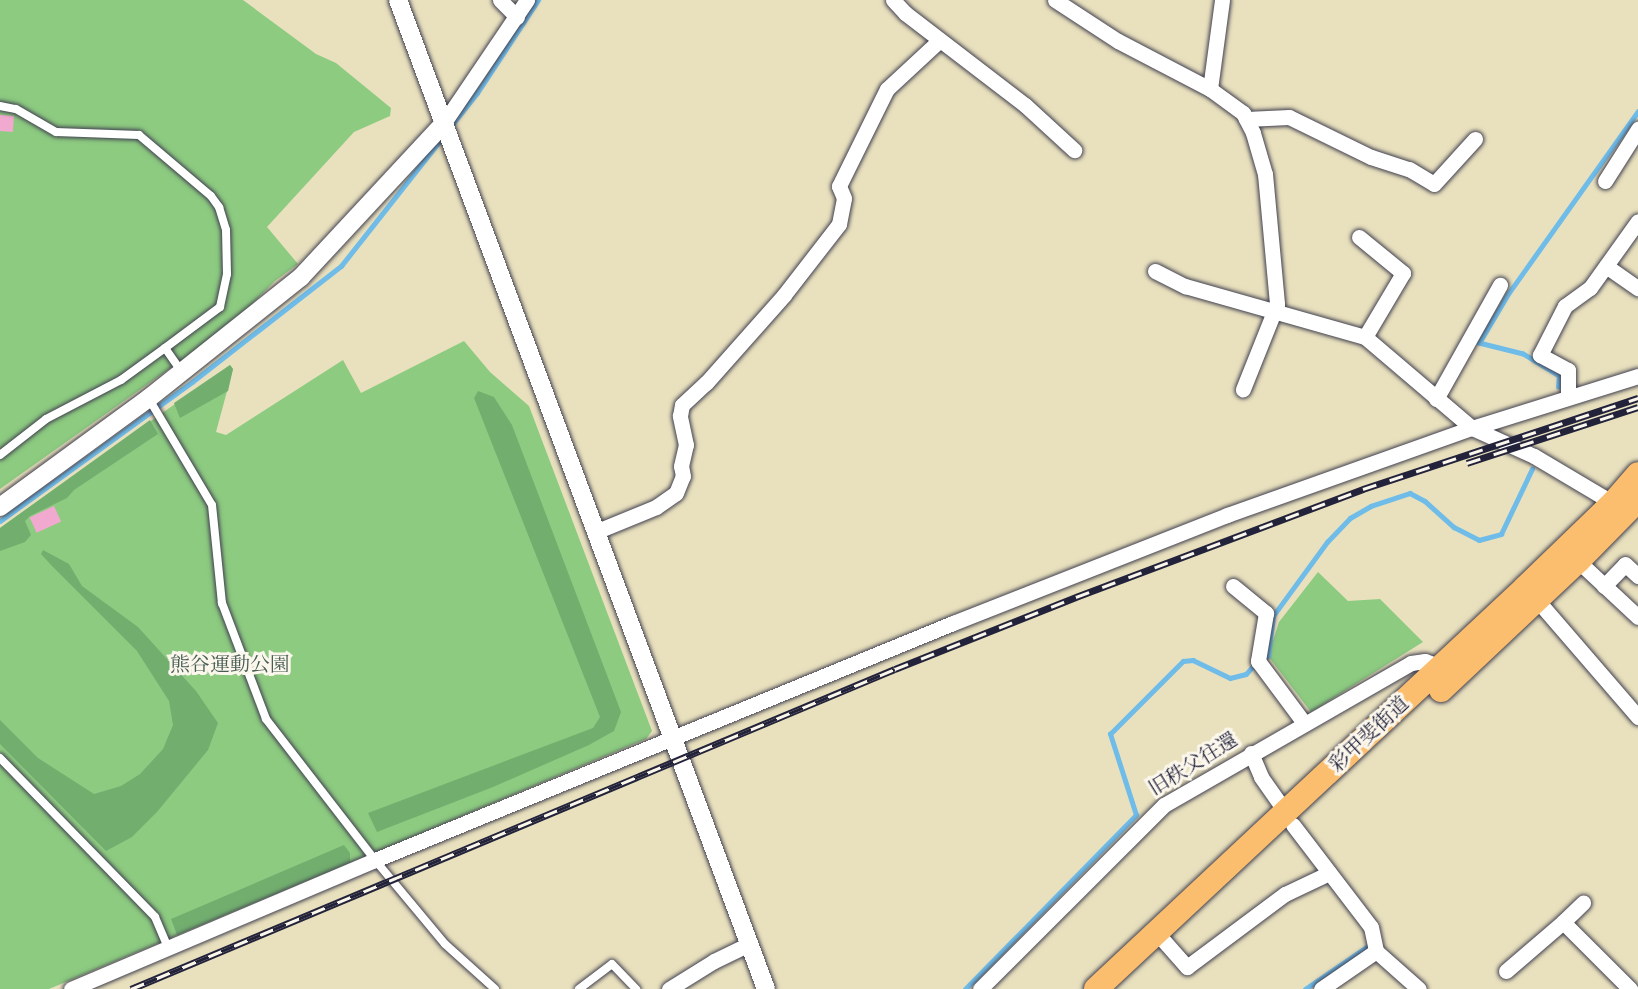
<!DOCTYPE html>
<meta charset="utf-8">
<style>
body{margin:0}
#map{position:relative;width:1638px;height:989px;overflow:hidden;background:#e9e1be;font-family:Cardo,"Noto Serif JP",serif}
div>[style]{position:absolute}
.green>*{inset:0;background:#8dcb81}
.forest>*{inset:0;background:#72af6f}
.stream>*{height:4.5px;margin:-2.25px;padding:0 2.25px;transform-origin:2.25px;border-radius:2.25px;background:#6fbce9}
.building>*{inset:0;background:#f1a9cf;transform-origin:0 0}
.roads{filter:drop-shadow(0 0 2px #403f4f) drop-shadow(0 0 2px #403f4f)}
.service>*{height:8px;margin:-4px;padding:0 4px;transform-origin:4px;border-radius:4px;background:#fff}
.minor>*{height:15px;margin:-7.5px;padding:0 7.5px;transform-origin:7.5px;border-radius:7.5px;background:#fff}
.tertiary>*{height:18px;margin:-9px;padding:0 9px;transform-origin:9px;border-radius:9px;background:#fff}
.trunk>*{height:24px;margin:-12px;padding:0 12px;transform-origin:12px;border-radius:12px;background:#fbbe6e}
.rail>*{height:7px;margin-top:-3.5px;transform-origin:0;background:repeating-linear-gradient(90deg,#fbf7ec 0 14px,#22223b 0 28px);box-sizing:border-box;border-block:2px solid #22223b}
span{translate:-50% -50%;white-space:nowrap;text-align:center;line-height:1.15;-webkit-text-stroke:6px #fbf7ec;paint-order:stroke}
.park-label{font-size:20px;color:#475d54}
.street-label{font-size:20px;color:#22223b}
</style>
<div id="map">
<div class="green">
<div style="clip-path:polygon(0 0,243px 0,316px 54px,336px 63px,391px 108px,390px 116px,354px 132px,267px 227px,298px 264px,275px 281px,231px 325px,0 489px)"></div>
<div style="clip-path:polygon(464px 341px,490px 372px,529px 406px,652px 731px,646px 739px,49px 989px,0 989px,0 528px,230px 365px,233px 369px,216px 432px,226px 435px,343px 360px,361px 393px)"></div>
<div style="clip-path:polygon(1318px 572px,1348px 601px,1380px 599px,1423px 642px,1311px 712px,1268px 656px,1279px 622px)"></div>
</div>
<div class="forest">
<div style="clip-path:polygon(230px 365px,233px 369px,228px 391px,180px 418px,174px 403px)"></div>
<div style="clip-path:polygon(478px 391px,494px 397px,512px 425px,621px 712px,614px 731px,589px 745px,493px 787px,377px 832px,368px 813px,593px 728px,600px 717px,474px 398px)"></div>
<div style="clip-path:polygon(150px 420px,158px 434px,74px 490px,67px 498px,30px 516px,25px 521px,31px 535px,25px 542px,0 551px,0 528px)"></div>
<div style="clip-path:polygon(43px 550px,69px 564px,82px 586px,138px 627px,196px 691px,218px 723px,208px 750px,157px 812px,132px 837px,106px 851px,0 744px,0 720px,38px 758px,94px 794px,121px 786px,140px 774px,163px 749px,173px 725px,169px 701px,137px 651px,52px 566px,41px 554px)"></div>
<div style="clip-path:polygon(344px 845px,350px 853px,350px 862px,177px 935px,171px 919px)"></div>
</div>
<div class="stream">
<div style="left:450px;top:127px;width:43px;rotate:-51.5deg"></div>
<div style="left:477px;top:93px;width:111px;rotate:-56.7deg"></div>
<div style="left:1558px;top:387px;width:11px;rotate:-85deg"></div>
<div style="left:1559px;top:376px;width:42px;rotate:-148.6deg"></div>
<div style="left:1523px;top:354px;width:45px;rotate:-166deg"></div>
<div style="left:1479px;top:343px;width:57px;rotate:-59.4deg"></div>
<div style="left:1508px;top:294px;width:224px;rotate:-54.6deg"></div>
<div style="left:0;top:521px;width:237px;rotate:-35.9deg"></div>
<div style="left:192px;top:382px;width:189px;rotate:-37.9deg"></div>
<div style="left:341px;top:266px;width:157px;rotate:-51.7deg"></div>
<div style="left:1262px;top:659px;width:7px;rotate:-27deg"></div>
<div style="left:1268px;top:656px;width:40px;rotate:-82.9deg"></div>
<div style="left:1273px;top:616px;width:92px;rotate:-53.9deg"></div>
<div style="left:1327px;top:542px;width:33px;rotate:-46deg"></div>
<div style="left:1350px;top:518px;width:24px;rotate:-30deg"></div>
<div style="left:1371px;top:506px;width:41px;rotate:-18.4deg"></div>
<div style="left:1410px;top:493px;width:17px;rotate:28deg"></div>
<div style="left:1425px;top:501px;width:39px;rotate:42deg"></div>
<div style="left:1454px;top:527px;width:28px;rotate:27deg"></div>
<div style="left:1479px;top:540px;width:23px;rotate:-15deg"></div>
<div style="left:1501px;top:534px;width:72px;rotate:-64.5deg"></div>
<div style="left:965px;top:989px;width:244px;rotate:-45.5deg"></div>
<div style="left:1136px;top:815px;width:85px;rotate:-107.8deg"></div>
<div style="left:1110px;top:734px;width:103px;rotate:-45deg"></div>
<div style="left:1183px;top:661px;width:10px;rotate:-6deg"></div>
<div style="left:1193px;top:660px;width:41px;rotate:25.9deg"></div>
<div style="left:1230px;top:678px;width:16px;rotate:-14deg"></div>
<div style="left:1246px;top:674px;width:13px;rotate:-48deg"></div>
<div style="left:1305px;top:989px;width:76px;rotate:-34.3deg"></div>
<div style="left:1368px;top:946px;width:5px;rotate:11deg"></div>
</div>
<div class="building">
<div style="left:0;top:115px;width:14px;height:16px;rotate:4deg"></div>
<div style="left:54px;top:506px;width:17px;height:27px;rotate:65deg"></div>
</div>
<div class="roads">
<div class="service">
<div style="left:0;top:106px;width:16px;rotate:11deg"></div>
<div style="left:16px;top:109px;width:46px;rotate:29.9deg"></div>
<div style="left:56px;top:132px;width:83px;rotate:2.1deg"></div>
<div style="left:139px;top:135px;width:94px;rotate:40.3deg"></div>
<div style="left:211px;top:196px;width:14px;rotate:54deg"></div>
<div style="left:219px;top:207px;width:24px;rotate:73deg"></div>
<div style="left:226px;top:230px;width:44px;rotate:88.7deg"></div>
<div style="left:227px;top:274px;width:34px;rotate:102deg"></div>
<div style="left:220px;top:307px;width:69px;rotate:143.3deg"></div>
<div style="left:165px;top:348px;width:29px;rotate:55deg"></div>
<div style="left:149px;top:399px;width:123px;rotate:59.3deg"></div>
<div style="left:212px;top:505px;width:99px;rotate:84.2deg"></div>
<div style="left:222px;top:603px;width:124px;rotate:69.2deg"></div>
<div style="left:266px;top:719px;width:178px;rotate:52.3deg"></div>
<div style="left:375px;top:860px;width:109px;rotate:50.2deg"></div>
<div style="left:445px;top:944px;width:67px;rotate:42deg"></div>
<div style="left:0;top:455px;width:58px;rotate:-38deg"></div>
<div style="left:46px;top:419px;width:85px;rotate:-27.5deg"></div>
<div style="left:121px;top:380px;width:54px;rotate:-36deg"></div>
<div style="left:0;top:758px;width:222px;rotate:45.7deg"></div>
<div style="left:155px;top:917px;width:34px;rotate:67deg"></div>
<div style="left:579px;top:989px;width:41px;rotate:-37.1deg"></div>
<div style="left:612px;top:964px;width:35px;rotate:46deg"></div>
</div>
<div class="minor">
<div style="left:500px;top:0;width:24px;rotate:45deg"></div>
<div style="left:893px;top:0;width:18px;rotate:47deg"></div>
<div style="left:905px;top:13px;width:151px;rotate:37.5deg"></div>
<div style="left:1025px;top:105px;width:67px;rotate:42.6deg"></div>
<div style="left:1055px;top:0;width:75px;rotate:33.1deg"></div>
<div style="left:1118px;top:41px;width:104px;rotate:27.6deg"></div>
<div style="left:1210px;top:89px;width:41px;rotate:36deg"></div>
<div style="left:1243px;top:113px;width:22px;rotate:63deg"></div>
<div style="left:1253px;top:133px;width:43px;rotate:73.7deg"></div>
<div style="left:1265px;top:174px;width:131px;rotate:84.7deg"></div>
<div style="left:1277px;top:304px;width:92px;rotate:111.8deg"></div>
<div style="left:1210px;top:89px;width:90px;rotate:-82.3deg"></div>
<div style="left:1246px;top:119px;width:43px;rotate:-2.7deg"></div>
<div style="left:1289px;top:117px;width:91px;rotate:26deg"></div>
<div style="left:1371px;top:157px;width:40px;rotate:18deg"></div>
<div style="left:1409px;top:169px;width:29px;rotate:31deg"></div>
<div style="left:1434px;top:184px;width:61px;rotate:-47.7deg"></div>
<div style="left:443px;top:124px;width:150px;rotate:-55.9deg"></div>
<div style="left:1605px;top:181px;width:62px;rotate:-57.6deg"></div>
<div style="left:1359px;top:237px;width:57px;rotate:39.3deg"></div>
<div style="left:1403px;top:273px;width:74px;rotate:120.7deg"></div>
<div style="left:1606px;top:266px;width:39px;rotate:35deg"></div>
<div style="left:1155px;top:271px;width:34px;rotate:27deg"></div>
<div style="left:1185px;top:286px;width:187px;rotate:15.8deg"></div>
<div style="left:1365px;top:337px;width:140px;rotate:40.4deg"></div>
<div style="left:1472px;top:428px;width:68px;rotate:24.3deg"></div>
<div style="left:1534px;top:456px;width:92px;rotate:30.7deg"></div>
<div style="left:1568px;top:397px;width:27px;rotate:-90deg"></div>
<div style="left:1568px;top:370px;width:32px;rotate:-152deg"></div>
<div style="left:1540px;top:355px;width:55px;rotate:-63deg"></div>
<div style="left:1565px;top:306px;width:31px;rotate:-36deg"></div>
<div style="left:1590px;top:288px;width:82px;rotate:-54.4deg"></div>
<div style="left:1436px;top:399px;width:131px;rotate:-60.7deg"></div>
<div style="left:595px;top:532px;width:66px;rotate:-22.3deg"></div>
<div style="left:656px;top:507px;width:24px;rotate:-35deg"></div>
<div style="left:676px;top:493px;width:18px;rotate:-68deg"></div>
<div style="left:683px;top:476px;width:10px;rotate:-101deg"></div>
<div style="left:681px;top:466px;width:22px;rotate:-77deg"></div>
<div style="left:686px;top:445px;width:30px;rotate:-102deg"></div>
<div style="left:680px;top:416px;width:11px;rotate:-80deg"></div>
<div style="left:682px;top:405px;width:33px;rotate:-43deg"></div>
<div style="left:706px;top:383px;width:118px;rotate:-48.4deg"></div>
<div style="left:784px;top:295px;width:90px;rotate:-52.2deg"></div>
<div style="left:839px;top:224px;width:26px;rotate:-79deg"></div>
<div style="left:844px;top:198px;width:13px;rotate:-113deg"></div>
<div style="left:839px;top:186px;width:108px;rotate:-63.7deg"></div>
<div style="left:887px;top:89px;width:72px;rotate:-42.8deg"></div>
<div style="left:1578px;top:561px;width:82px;rotate:43deg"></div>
<div style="left:1233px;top:586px;width:43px;rotate:39.3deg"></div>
<div style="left:1266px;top:613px;width:49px;rotate:99.5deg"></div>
<div style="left:1258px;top:661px;width:77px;rotate:53.4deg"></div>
<div style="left:1604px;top:586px;width:30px;rotate:-46deg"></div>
<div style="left:1625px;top:564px;width:18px;rotate:43deg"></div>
<div style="left:1537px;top:600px;width:155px;rotate:49.2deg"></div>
<div style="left:1251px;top:753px;width:26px;rotate:67deg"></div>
<div style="left:1261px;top:777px;width:42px;rotate:54.8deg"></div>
<div style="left:1293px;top:825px;width:128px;rotate:52.6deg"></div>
<div style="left:1371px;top:927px;width:25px;rotate:78deg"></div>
<div style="left:1376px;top:951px;width:57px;rotate:41.5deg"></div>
<div style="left:1563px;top:922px;width:28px;rotate:-44deg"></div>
<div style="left:1156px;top:932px;width:47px;rotate:48.5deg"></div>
<div style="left:1187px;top:967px;width:122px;rotate:-36.7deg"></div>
<div style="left:1285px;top:894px;width:49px;rotate:-25.5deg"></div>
<div style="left:1506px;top:971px;width:75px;rotate:-40.7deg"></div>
<div style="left:1563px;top:922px;width:95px;rotate:45deg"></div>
<div style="left:71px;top:989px;width:330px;rotate:-23deg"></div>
<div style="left:375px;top:860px;width:625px;rotate:-22.3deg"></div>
<div style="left:953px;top:623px;width:295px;rotate:-21.5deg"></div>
<div style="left:1227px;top:515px;width:260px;rotate:-19.6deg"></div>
<div style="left:1472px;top:428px;width:174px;rotate:-17.4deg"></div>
<div style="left:669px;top:989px;width:53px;rotate:-31.9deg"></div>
<div style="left:714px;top:961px;width:39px;rotate:-26deg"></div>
<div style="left:980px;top:989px;width:260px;rotate:-45deg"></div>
<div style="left:1164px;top:805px;width:285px;rotate:-29.9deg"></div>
<div style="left:1411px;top:663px;width:14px;rotate:-8deg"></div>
<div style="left:1425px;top:661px;width:17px;rotate:21deg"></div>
<div style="left:1321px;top:989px;width:67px;rotate:-34.6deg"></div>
</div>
<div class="tertiary">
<div style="left:398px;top:0;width:1055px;rotate:69.59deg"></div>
<div style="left:0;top:507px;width:185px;rotate:-36.2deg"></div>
<div style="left:149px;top:398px;width:194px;rotate:-38.5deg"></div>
<div style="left:301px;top:277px;width:209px;rotate:-47.1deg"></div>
</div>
<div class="trunk">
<div style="left:1441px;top:690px;width:188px;rotate:-43.3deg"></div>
<div style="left:1578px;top:561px;width:86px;rotate:-45.5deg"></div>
<div style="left:1096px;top:989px;width:587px;rotate:-43.07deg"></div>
<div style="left:1525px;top:588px;width:122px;rotate:-44deg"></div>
<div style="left:1613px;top:503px;width:38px;rotate:-49deg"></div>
</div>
</div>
<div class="rail">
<div style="left:1467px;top:463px;width:180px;rotate:-18.1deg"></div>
<div style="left:131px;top:989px;width:828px;rotate:-22.73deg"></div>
<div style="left:895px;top:669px;width:195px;rotate:-21.7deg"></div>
<div style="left:1076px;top:597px;width:307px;rotate:-20.6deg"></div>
<div style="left:1363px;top:489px;width:290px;rotate:-18.3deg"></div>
</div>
<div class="park-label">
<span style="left:230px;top:664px">熊谷運動公園</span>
</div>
<div class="street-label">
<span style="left:1369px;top:734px;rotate:-43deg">彩甲斐街道</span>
<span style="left:1193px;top:764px;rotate:-32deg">旧秩父往還</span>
</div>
</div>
